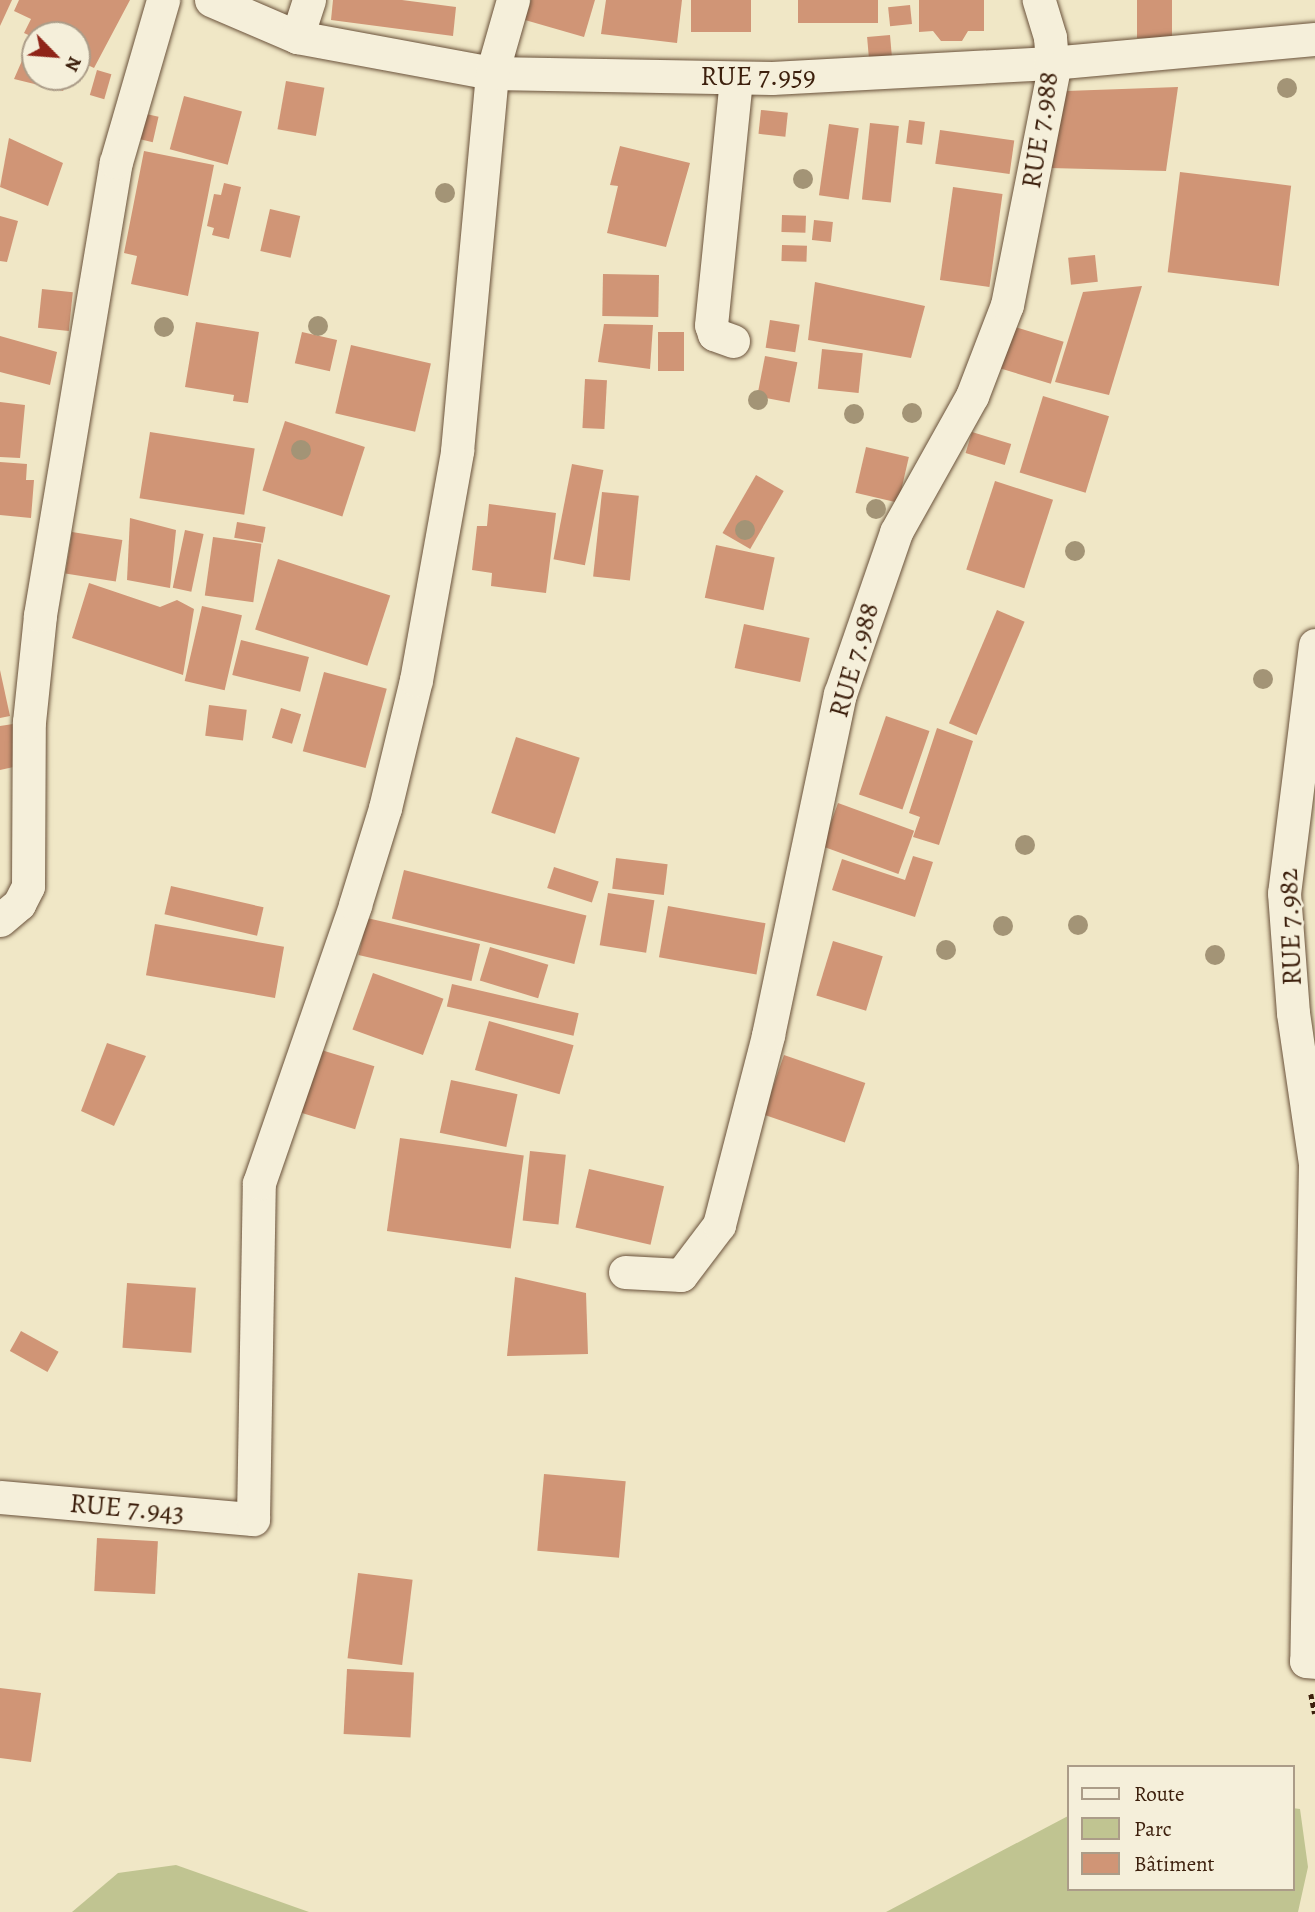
<!DOCTYPE html>
<meta charset="utf-8">
<style>
body{margin:0}
#map{position:relative;width:1315px;height:1912px;overflow:hidden;background:#f0e7c6;font-family:Alegreya,serif}
div>[style]{position:absolute}
.green>*{inset:0;background:#c0c491}
.building>*{inset:0;background:#d09576;transform-origin:0 0}
.path>*{height:4.5px;margin-top:-2.25px;transform-origin:0;background:repeating-linear-gradient(90deg,#3d200d 0 5px,transparent 0 8.5px)}
.roads{filter:drop-shadow(0 0 2px #6a523b) drop-shadow(0 0 2px #6a523b)}
.minor>*{height:33px;margin:-16.5px;padding:0 16.5px;transform-origin:16.5px;border-radius:16.5px;background:#f5efda}
.trees>*{width:20px;height:20px;margin:-10px;border-radius:50%;background:#a39476}
span{translate:-50% -50%;white-space:nowrap;text-align:center;line-height:1.15;-webkit-text-stroke:5px #f5efda;paint-order:stroke}
.street-label{font-size:28px;color:#3d200d}
.legend{position:absolute;left:1067px;top:1765px;width:228px;height:126px;box-sizing:border-box;background:#f5efda;border:2px solid #ab9c88;margin:0;padding:9px 12px;list-style:none;font-size:21px;color:#3d200d}
.legend li{display:flex;align-items:center;gap:14px;height:35px}
.legend b{width:35px;border:2px solid #ab9c88}
.north{position:absolute;left:21px;top:21px;width:70px;height:70px;box-sizing:border-box;background:#f5efda;border:2px solid #ab9c88;border-radius:50%;rotate:115deg;font-size:19px;font-weight:700;line-height:28px;text-align:center;color:#3d200d}
.north::after{content:'';display:block;margin:auto;width:24px;height:32px;background:#8f2418;clip-path:polygon(50% 0,100% 100%,50% 72%,0 100%)}
</style>
<div id="map">
<div class="green">
<div style="clip-path:polygon(1292px 1808px,1300px 1809px,1308px 1867px,1298px 1912px,886px 1912px,1068px 1816px,1068px 1889px,1292px 1889px)"></div>
<div style="clip-path:polygon(176px 1865px,309px 1912px,72px 1912px,118px 1873px)"></div>
</div>
<div class="building">
<div style="clip-path:polygon(0 0,12px 0,0 26px)"></div>
<div style="clip-path:polygon(19px 0,130px 0,94px 68px,77px 60px,77px 35px,35px 38px,24px 33px,31px 19px,14px 11px)"></div>
<div style="clip-path:polygon(333px 0,402px 0,456px 7px,453px 36px,331px 20px)"></div>
<div style="clip-path:polygon(531px 0,595px 0,584px 37px,525px 20px)"></div>
<div style="clip-path:polygon(606px 0,682px 0,677px 43px,601px 34px)"></div>
<div style="left:691px;top:0;width:60px;height:32px"></div>
<div style="left:798px;top:0;width:80px;height:23px"></div>
<div style="clip-path:polygon(919px 0,984px 0,984px 31px,968px 31px,962px 41px,941px 41px,933px 31px,919px 32px)"></div>
<div style="left:1137px;top:0;width:35px;height:38px"></div>
<div style="left:910px;top:5px;width:19px;height:22px;rotate:84deg"></div>
<div style="left:890px;top:35px;width:21px;height:23px;rotate:85deg"></div>
<div style="clip-path:polygon(31px 40px,35px 42px,35px 77px,69px 77px,63px 91px,14px 79px)"></div>
<div style="left:97px;top:70px;width:15px;height:26px;rotate:16deg"></div>
<div style="left:286px;top:81px;width:39px;height:49px;rotate:10deg"></div>
<div style="clip-path:polygon(1178px 87px,1166px 171px,1050px 168px,1066px 91px)"></div>
<div style="left:184px;top:96px;width:60px;height:55px;rotate:15deg"></div>
<div style="left:761px;top:110px;width:27px;height:24px;rotate:6deg"></div>
<div style="left:142px;top:113px;width:17px;height:26px;rotate:13deg"></div>
<div style="left:909px;top:120px;width:16px;height:23px;rotate:7deg"></div>
<div style="left:870px;top:123px;width:29px;height:77px;rotate:6deg"></div>
<div style="left:829px;top:124px;width:30px;height:72px;rotate:8deg"></div>
<div style="left:940px;top:130px;width:75px;height:34px;rotate:8deg"></div>
<div style="clip-path:polygon(9px 138px,63px 163px,48px 206px,0 187px)"></div>
<div style="clip-path:polygon(620px 146px,690px 163px,666px 247px,607px 233px,618px 186px,610px 185px)"></div>
<div style="clip-path:polygon(144px 151px,214px 165px,188px 296px,131px 284px,137px 256px,124px 253px)"></div>
<div style="left:1180px;top:172px;width:112px;height:101px;rotate:7deg"></div>
<div style="clip-path:polygon(224px 183px,241px 187px,229px 239px,212px 235px,214px 228px,207px 226px,214px 194px,221px 195px)"></div>
<div style="left:953px;top:187px;width:50px;height:94px;rotate:8deg"></div>
<div style="left:270px;top:209px;width:31px;height:43px;rotate:13deg"></div>
<div style="left:782px;top:215px;width:24px;height:17px;rotate:2deg"></div>
<div style="clip-path:polygon(0 216px,18px 221px,7px 262px,0 261px)"></div>
<div style="left:814px;top:220px;width:19px;height:20px;rotate:6deg"></div>
<div style="left:782px;top:245px;width:25px;height:16px;rotate:2deg"></div>
<div style="left:1095px;top:255px;width:27px;height:27px;rotate:84deg"></div>
<div style="left:603px;top:274px;width:56px;height:42px;rotate:1deg"></div>
<div style="clip-path:polygon(815px 282px,925px 306px,911px 358px,808px 340px)"></div>
<div style="clip-path:polygon(1142px 286px,1109px 395px,1055px 382px,1083px 292px)"></div>
<div style="left:42px;top:289px;width:31px;height:39px;rotate:6deg"></div>
<div style="left:770px;top:320px;width:30px;height:28px;rotate:9deg"></div>
<div style="clip-path:polygon(196px 322px,259px 332px,248px 403px,233px 401px,234px 395px,185px 387px)"></div>
<div style="clip-path:polygon(604px 324px,653px 325px,650px 369px,598px 362px)"></div>
<div style="left:1012px;top:326px;width:54px;height:44px;rotate:17deg"></div>
<div style="left:302px;top:332px;width:36px;height:32px;rotate:13deg"></div>
<div style="left:658px;top:332px;width:26px;height:39px"></div>
<div style="clip-path:polygon(0 336px,57px 352px,50px 385px,0 372px)"></div>
<div style="left:351px;top:345px;width:82px;height:70px;rotate:13deg"></div>
<div style="left:822px;top:349px;width:41px;height:40px;rotate:6deg"></div>
<div style="left:765px;top:356px;width:33px;height:41px;rotate:11deg"></div>
<div style="left:585px;top:379px;width:22px;height:49px;rotate:3deg"></div>
<div style="left:1043px;top:396px;width:69px;height:80px;rotate:17deg"></div>
<div style="clip-path:polygon(0 402px,25px 405px,20px 458px,0 457px)"></div>
<div style="left:285px;top:421px;width:84px;height:73px;rotate:18deg"></div>
<div style="left:150px;top:432px;width:106px;height:67px;rotate:9deg"></div>
<div style="left:972px;top:432px;width:41px;height:22px;rotate:17deg"></div>
<div style="left:866px;top:447px;width:44px;height:47px;rotate:13deg"></div>
<div style="clip-path:polygon(0 462px,27px 464px,26px 480px,34px 480px,31px 518px,0 515px)"></div>
<div style="left:572px;top:464px;width:32px;height:97px;rotate:11deg"></div>
<div style="left:756px;top:475px;width:32px;height:67px;rotate:30deg"></div>
<div style="left:995px;top:481px;width:61px;height:93px;rotate:18deg"></div>
<div style="left:602px;top:492px;width:37px;height:85px;rotate:6deg"></div>
<div style="clip-path:polygon(489px 504px,556px 513px,546px 593px,491px 586px,492px 573px,472px 570px,477px 526px,487px 526px)"></div>
<div style="clip-path:polygon(130px 518px,176px 530px,170px 588px,127px 580px)"></div>
<div style="left:237px;top:522px;width:29px;height:16px;rotate:10deg"></div>
<div style="left:185px;top:530px;width:19px;height:59px;rotate:12deg"></div>
<div style="left:72px;top:532px;width:51px;height:42px;rotate:9deg"></div>
<div style="left:213px;top:537px;width:49px;height:59px;rotate:8deg"></div>
<div style="left:716px;top:545px;width:60px;height:54px;rotate:12deg"></div>
<div style="left:278px;top:559px;width:118px;height:74px;rotate:18deg"></div>
<div style="clip-path:polygon(89px 583px,160px 607px,177px 600px,194px 609px,183px 675px,72px 638px)"></div>
<div style="left:202px;top:606px;width:41px;height:77px;rotate:13deg"></div>
<div style="left:997px;top:610px;width:30px;height:123px;rotate:23deg"></div>
<div style="left:744px;top:624px;width:67px;height:45px;rotate:12deg"></div>
<div style="left:241px;top:640px;width:70px;height:36px;rotate:14deg"></div>
<div style="clip-path:polygon(0 670px,10px 716px,0 718px)"></div>
<div style="left:324px;top:672px;width:65px;height:82px;rotate:15deg"></div>
<div style="left:209px;top:705px;width:38px;height:31px;rotate:7deg"></div>
<div style="left:281px;top:708px;width:21px;height:31px;rotate:17deg"></div>
<div style="left:886px;top:716px;width:46px;height:83px;rotate:19deg"></div>
<div style="clip-path:polygon(13px 724px,18px 766px,0 770px,0 726px)"></div>
<div style="clip-path:polygon(937px 728px,973px 741px,939px 845px,913px 837px,920px 817px,909px 813px)"></div>
<div style="left:516px;top:737px;width:67px;height:80px;rotate:18deg"></div>
<div style="left:838px;top:803px;width:81px;height:46px;rotate:20deg"></div>
<div style="clip-path:polygon(913px 856px,933px 862px,915px 917px,832px 890px,842px 859px,905px 880px)"></div>
<div style="left:616px;top:858px;width:52px;height:31px;rotate:7deg"></div>
<div style="left:554px;top:867px;width:47px;height:22px;rotate:18deg"></div>
<div style="left:404px;top:870px;width:188px;height:50px;rotate:14deg"></div>
<div style="left:171px;top:886px;width:95px;height:29px;rotate:13deg"></div>
<div style="left:608px;top:893px;width:47px;height:53px;rotate:9deg"></div>
<div style="left:668px;top:906px;width:99px;height:52px;rotate:10deg"></div>
<div style="left:367px;top:918px;width:116px;height:38px;rotate:13deg"></div>
<div style="left:155px;top:924px;width:131px;height:52px;rotate:10deg"></div>
<div style="left:833px;top:941px;width:52px;height:57px;rotate:17deg"></div>
<div style="left:490px;top:947px;width:61px;height:35px;rotate:17deg"></div>
<div style="left:373px;top:973px;width:75px;height:60px;rotate:20deg"></div>
<div style="left:452px;top:984px;width:130px;height:23px;rotate:13deg"></div>
<div style="left:489px;top:1021px;width:88px;height:51px;rotate:16deg"></div>
<div style="clip-path:polygon(107px 1043px,146px 1056px,114px 1126px,81px 1111px)"></div>
<div style="left:318px;top:1049px;width:59px;height:66px;rotate:17deg"></div>
<div style="left:784px;top:1055px;width:86px;height:63px;rotate:19deg"></div>
<div style="left:451px;top:1080px;width:68px;height:54px;rotate:12deg"></div>
<div style="left:400px;top:1138px;width:125px;height:94px;rotate:8deg"></div>
<div style="left:530px;top:1151px;width:36px;height:70px;rotate:6deg"></div>
<div style="left:589px;top:1169px;width:77px;height:60px;rotate:13deg"></div>
<div style="clip-path:polygon(515px 1277px,586px 1293px,588px 1354px,507px 1356px)"></div>
<div style="left:127px;top:1283px;width:69px;height:65px;rotate:4deg"></div>
<div style="left:21px;top:1331px;width:43px;height:23px;rotate:29deg"></div>
<div style="left:544px;top:1474px;width:82px;height:77px;rotate:5deg"></div>
<div style="left:97px;top:1538px;width:61px;height:53px;rotate:3deg"></div>
<div style="left:358px;top:1573px;width:55px;height:86px;rotate:7deg"></div>
<div style="left:347px;top:1669px;width:67px;height:65px;rotate:3deg"></div>
<div style="clip-path:polygon(0 1688px,41px 1693px,31px 1762px,0 1758px)"></div>
</div>
<div class="path">
<div style="left:1311px;top:1694px;width:20px;rotate:79deg"></div>
</div>
<div class="roads">
<div class="minor">
<div style="left:211px;top:0;width:94px;rotate:23.3deg"></div>
<div style="left:297px;top:37px;width:198px;rotate:10.5deg"></div>
<div style="left:492px;top:73px;width:280px;rotate:1deg"></div>
<div style="left:772px;top:78px;width:279px;rotate:-3.1deg"></div>
<div style="left:1051px;top:63px;width:265px;rotate:-5.2deg"></div>
<div style="left:297px;top:37px;width:39px;rotate:-72deg"></div>
<div style="left:733px;top:341px;width:20px;rotate:-160deg"></div>
<div style="left:714px;top:334px;width:9px;rotate:-108deg"></div>
<div style="left:711px;top:325px;width:248px;rotate:-84.2deg"></div>
<div style="left:1315px;top:645px;width:250px;rotate:97.1deg"></div>
<div style="left:1284px;top:893px;width:120px;rotate:85.7deg"></div>
<div style="left:1293px;top:1013px;width:152px;rotate:81.7deg"></div>
<div style="left:1315px;top:1163px;width:498px;rotate:91deg"></div>
<div style="left:1306px;top:1661px;width:9px;rotate:6deg"></div>
<div style="left:0;top:920px;width:25px;rotate:-40deg"></div>
<div style="left:19px;top:904px;width:20px;rotate:-63deg"></div>
<div style="left:28px;top:886px;width:164px;rotate:-89.7deg"></div>
<div style="left:29px;top:722px;width:108px;rotate:-84.1deg"></div>
<div style="left:40px;top:615px;width:459px;rotate:-80.5deg"></div>
<div style="left:116px;top:162px;width:169px;rotate:-73.8deg"></div>
<div style="left:625px;top:1272px;width:56px;rotate:3.1deg"></div>
<div style="left:681px;top:1275px;width:63px;rotate:-52.8deg"></div>
<div style="left:719px;top:1225px;width:196px;rotate:-75.5deg"></div>
<div style="left:768px;top:1035px;width:349px;rotate:-78.1deg"></div>
<div style="left:840px;top:694px;width:171px;rotate:-70.9deg"></div>
<div style="left:896px;top:532px;width:156px;rotate:-60.8deg"></div>
<div style="left:972px;top:396px;width:97px;rotate:-69deg"></div>
<div style="left:1007px;top:305px;width:237px;rotate:-78.8deg"></div>
<div style="left:1053px;top:72px;width:35px;rotate:-95deg"></div>
<div style="left:1050px;top:37px;width:39px;rotate:-107deg"></div>
<div style="left:0;top:1497px;width:254px;rotate:5deg"></div>
<div style="left:253px;top:1519px;width:336px;rotate:-89deg"></div>
<div style="left:259px;top:1183px;width:294px;rotate:-70.9deg"></div>
<div style="left:355px;top:905px;width:102px;rotate:-72.8deg"></div>
<div style="left:385px;top:808px;width:132px;rotate:-76.4deg"></div>
<div style="left:416px;top:680px;width:233px;rotate:-79.8deg"></div>
<div style="left:457px;top:451px;width:380px;rotate:-84.7deg"></div>
<div style="left:492px;top:73px;width:76px;rotate:-74deg"></div>
</div>
</div>
<div class="trees">
<div style="left:1287px;top:88px"></div>
<div style="left:803px;top:179px"></div>
<div style="left:445px;top:193px"></div>
<div style="left:318px;top:326px"></div>
<div style="left:164px;top:327px"></div>
<div style="left:758px;top:400px"></div>
<div style="left:912px;top:413px"></div>
<div style="left:854px;top:414px"></div>
<div style="left:301px;top:450px"></div>
<div style="left:876px;top:509px"></div>
<div style="left:745px;top:530px"></div>
<div style="left:1075px;top:551px"></div>
<div style="left:1263px;top:679px"></div>
<div style="left:1025px;top:845px"></div>
<div style="left:1078px;top:925px"></div>
<div style="left:1003px;top:926px"></div>
<div style="left:946px;top:950px"></div>
<div style="left:1215px;top:955px"></div>
</div>
<div class="street-label">
<span style="left:758px;top:76px">RUE 7.959</span>
<span style="left:1040px;top:130px;rotate:-81deg">RUE 7.988</span>
<span style="left:854px;top:660px;rotate:-74deg">RUE 7.988</span>
<span style="left:1290px;top:927px;rotate:-92deg">RUE 7.982</span>
<span style="left:127px;top:1508px;rotate:5deg">RUE 7.943</span>
</div>
<ul class="legend">
<li><b style="height:9px;background:#f5efda"></b>Route</li>
<li><b style="height:19px;background:#c0c491"></b>Parc</li>
<li><b style="height:19px;background:#d09576"></b>Bâtiment</li>
</ul>
<div class="north">N</div>
</div>
